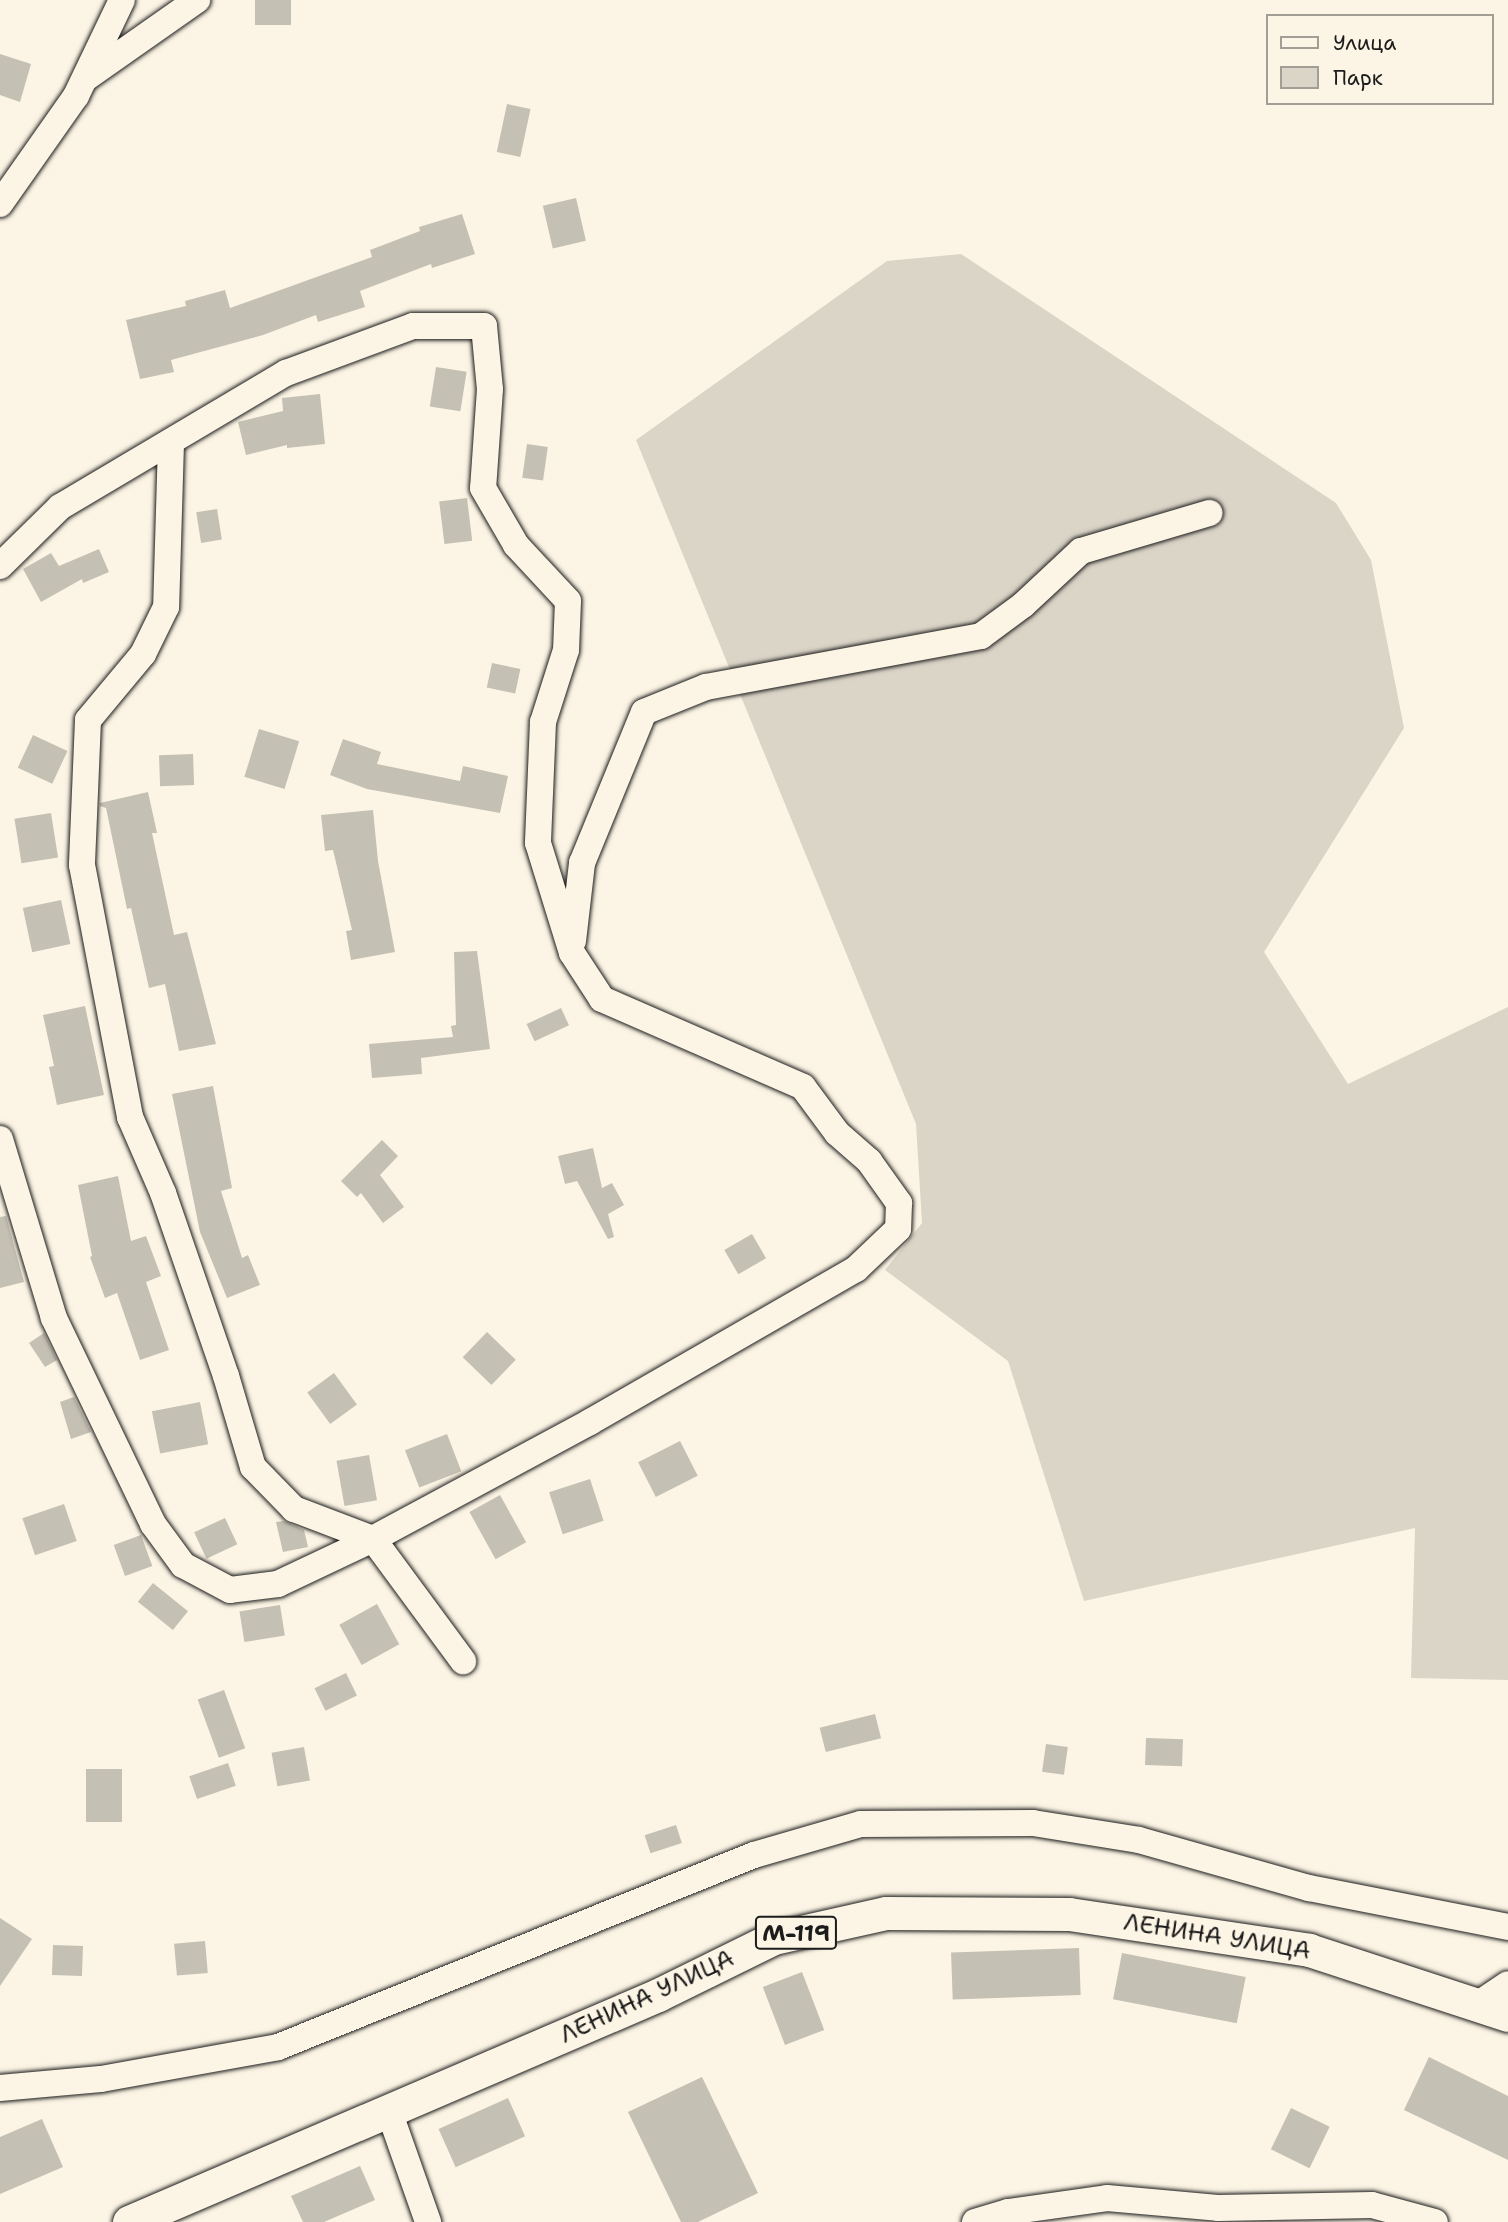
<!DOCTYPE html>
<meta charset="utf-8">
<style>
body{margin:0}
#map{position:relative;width:1508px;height:2222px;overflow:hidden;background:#fcf5e5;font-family:"Shantell Sans",sans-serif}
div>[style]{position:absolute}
.green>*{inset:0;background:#dbd5c8}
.building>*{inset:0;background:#c4c0b3;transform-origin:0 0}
.roads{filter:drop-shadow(0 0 2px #1c1c1c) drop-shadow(0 0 2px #1c1c1c)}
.minor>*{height:26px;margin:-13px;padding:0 13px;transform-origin:13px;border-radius:13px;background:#fcf5e5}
.major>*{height:33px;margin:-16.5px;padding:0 16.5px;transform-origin:16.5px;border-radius:16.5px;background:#fcf5e5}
span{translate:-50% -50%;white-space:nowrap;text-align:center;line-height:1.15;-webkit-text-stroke:6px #fcf5e5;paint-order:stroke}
.shield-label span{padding:2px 5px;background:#fcf5e5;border:2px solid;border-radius:5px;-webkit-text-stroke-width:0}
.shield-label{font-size:23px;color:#1c1c1c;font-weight:700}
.street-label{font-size:24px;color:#1c1c1c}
.legend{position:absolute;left:1266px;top:14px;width:228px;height:91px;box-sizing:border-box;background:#fcf5e5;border:2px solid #a29e95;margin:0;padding:9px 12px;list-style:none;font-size:21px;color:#1c1c1c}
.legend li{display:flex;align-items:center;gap:14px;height:35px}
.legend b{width:35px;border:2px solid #a29e95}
</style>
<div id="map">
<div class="green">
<div style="clip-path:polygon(961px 254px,1336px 503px,1371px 560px,1404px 728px,1264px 952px,1348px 1084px,1508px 1007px,1508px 1680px,1411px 1678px,1415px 1528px,1084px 1601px,1008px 1361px,885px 1270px,922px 1223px,916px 1124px,636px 440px,887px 261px)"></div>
</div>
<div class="building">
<div style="left:255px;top:0;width:36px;height:25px"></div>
<div style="clip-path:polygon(0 54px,31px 64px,20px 102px,0 95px)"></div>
<div style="left:507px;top:104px;width:24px;height:49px;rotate:12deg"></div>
<div style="left:576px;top:198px;width:44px;height:34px;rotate:77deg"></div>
<div style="clip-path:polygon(462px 214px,475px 254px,432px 268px,431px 264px,360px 291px,365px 307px,318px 322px,316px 315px,263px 335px,171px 360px,174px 372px,140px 379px,126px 320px,186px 306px,185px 301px,225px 290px,230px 308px,372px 257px,370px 250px,420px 231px,419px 227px)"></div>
<div style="left:436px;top:367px;width:31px;height:40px;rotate:9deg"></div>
<div style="clip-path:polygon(320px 394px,325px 444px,287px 448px,287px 445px,246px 455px,238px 422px,283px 411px,282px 398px)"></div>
<div style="left:527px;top:444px;width:21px;height:34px;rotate:8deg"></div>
<div style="left:467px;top:498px;width:43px;height:28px;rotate:83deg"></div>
<div style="left:217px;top:509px;width:31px;height:21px;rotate:81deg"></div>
<div style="clip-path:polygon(99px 549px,109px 572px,83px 583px,82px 579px,41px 602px,23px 569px,51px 553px,59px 566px)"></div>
<div style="left:492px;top:663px;width:29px;height:25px;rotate:12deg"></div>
<div style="left:259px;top:729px;width:42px;height:50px;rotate:17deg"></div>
<div style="left:33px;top:735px;width:38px;height:36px;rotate:25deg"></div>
<div style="clip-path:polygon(343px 739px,381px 752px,377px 764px,460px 781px,463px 766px,508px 776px,500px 813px,367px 789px,330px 775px)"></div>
<div style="left:193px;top:754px;width:31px;height:34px;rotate:88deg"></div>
<div style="clip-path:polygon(148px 792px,157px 833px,152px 833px,174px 935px,187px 932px,216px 1044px,179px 1051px,165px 984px,149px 988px,131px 908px,127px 909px,106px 808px,100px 806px,100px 803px)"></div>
<div style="clip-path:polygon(373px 810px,378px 861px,395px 952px,351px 960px,346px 931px,352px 930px,333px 850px,325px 851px,321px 815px)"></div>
<div style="left:51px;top:813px;width:45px;height:37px;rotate:81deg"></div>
<div style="left:61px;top:900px;width:45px;height:39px;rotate:78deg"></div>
<div style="clip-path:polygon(477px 951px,490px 1049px,421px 1058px,422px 1074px,372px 1078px,369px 1044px,453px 1037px,451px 1026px,456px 1025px,454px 952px)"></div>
<div style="clip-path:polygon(85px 1006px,104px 1095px,57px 1105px,49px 1067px,54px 1066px,43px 1015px)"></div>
<div style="left:561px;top:1008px;width:19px;height:38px;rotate:65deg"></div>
<div style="clip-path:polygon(213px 1086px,232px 1188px,221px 1191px,242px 1258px,248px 1255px,260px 1285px,227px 1298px,200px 1232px,172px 1094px)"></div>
<div style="clip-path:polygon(382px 1140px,398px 1156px,380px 1175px,404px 1207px,383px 1223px,361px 1193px,357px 1197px,341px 1181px)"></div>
<div style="clip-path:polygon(593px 1148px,602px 1188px,612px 1183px,624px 1205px,608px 1214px,614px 1237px,608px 1239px,577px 1181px,565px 1184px,558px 1156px)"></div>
<div style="clip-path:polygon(118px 1176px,131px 1241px,146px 1236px,161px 1276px,146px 1282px,169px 1350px,140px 1360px,117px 1293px,105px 1298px,90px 1257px,92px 1256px,78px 1185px)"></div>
<div style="clip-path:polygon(6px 1216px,24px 1282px,0 1288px,0 1217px)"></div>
<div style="left:752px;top:1234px;width:28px;height:32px;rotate:60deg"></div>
<div style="left:487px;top:1332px;width:40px;height:35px;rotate:44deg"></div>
<div style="clip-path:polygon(44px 1333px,57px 1360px,45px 1367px,29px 1343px)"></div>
<div style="left:334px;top:1373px;width:39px;height:33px;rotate:54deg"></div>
<div style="clip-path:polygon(74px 1397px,91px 1432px,71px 1439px,60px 1402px)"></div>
<div style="left:200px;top:1402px;width:43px;height:49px;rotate:79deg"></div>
<div style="left:447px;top:1434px;width:40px;height:45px;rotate:69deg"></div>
<div style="left:680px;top:1441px;width:39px;height:47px;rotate:63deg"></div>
<div style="left:369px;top:1455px;width:46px;height:33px;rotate:80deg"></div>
<div style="left:590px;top:1479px;width:44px;height:43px;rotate:72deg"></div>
<div style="left:500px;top:1495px;width:54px;height:35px;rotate:61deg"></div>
<div style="left:64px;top:1504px;width:39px;height:44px;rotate:71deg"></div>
<div style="left:225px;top:1518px;width:29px;height:34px;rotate:65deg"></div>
<div style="clip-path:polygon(284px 1521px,304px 1530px,308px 1547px,283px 1552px,276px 1522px)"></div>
<div style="left:141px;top:1535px;width:33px;height:29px;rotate:70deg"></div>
<div style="left:153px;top:1583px;width:45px;height:24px;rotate:39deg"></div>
<div style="left:377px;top:1604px;width:46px;height:43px;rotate:61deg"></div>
<div style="left:280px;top:1605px;width:31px;height:41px;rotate:81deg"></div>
<div style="left:346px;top:1673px;width:25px;height:35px;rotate:64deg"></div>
<div style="left:224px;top:1690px;width:62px;height:28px;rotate:70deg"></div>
<div style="left:875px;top:1714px;width:25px;height:57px;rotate:76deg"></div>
<div style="left:1146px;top:1738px;width:37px;height:27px;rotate:2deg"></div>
<div style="left:1046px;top:1744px;width:22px;height:28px;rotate:8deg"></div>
<div style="left:304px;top:1747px;width:34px;height:33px;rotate:80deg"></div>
<div style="left:228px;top:1763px;width:24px;height:41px;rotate:71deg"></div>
<div style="left:86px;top:1769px;width:36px;height:53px"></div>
<div style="left:676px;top:1825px;width:19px;height:33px;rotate:72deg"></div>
<div style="clip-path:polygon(0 1918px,32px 1939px,0 1986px)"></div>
<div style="left:205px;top:1941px;width:32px;height:31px;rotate:85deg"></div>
<div style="left:53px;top:1945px;width:30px;height:30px;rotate:2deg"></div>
<div style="left:1079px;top:1948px;width:47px;height:128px;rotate:88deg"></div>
<div style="left:1122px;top:1953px;width:126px;height:47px;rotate:11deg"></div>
<div style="left:802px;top:1972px;width:62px;height:42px;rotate:69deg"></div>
<div style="clip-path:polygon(1429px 2057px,1508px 2096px,1508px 2160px,1404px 2110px)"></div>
<div style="clip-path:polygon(702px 2077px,758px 2193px,698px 2222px,681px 2222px,628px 2112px)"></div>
<div style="left:508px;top:2098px;width:42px;height:76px;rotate:66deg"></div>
<div style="left:1291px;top:2108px;width:43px;height:46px;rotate:26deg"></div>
<div style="clip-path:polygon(42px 2119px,63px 2167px,0 2194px,0 2137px)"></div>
<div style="clip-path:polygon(360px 2166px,375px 2200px,324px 2222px,303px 2222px,291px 2196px)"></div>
</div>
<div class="roads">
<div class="minor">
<div style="left:86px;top:78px;width:136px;rotate:-35.1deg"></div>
<div style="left:0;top:204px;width:132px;rotate:-54.9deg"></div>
<div style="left:76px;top:96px;width:106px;rotate:-64.4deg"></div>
<div style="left:171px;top:443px;width:164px;rotate:91.7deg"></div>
<div style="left:166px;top:607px;width:52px;rotate:116.1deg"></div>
<div style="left:143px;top:654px;width:86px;rotate:129.8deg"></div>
<div style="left:88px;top:720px;width:145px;rotate:92.4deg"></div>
<div style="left:82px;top:865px;width:257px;rotate:79.2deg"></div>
<div style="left:130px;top:1117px;width:83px;rotate:66.5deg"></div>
<div style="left:163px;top:1193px;width:194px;rotate:71deg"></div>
<div style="left:226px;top:1376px;width:95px;rotate:73.5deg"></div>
<div style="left:253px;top:1467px;width:59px;rotate:45.7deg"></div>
<div style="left:294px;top:1509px;width:85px;rotate:20.8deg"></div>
<div style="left:373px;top:1539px;width:152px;rotate:53.6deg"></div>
<div style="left:0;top:566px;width:84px;rotate:-44.5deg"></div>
<div style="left:60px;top:507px;width:263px;rotate:-30.7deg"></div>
<div style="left:286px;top:373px;width:135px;rotate:-20.3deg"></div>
<div style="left:413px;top:326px;width:71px"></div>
<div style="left:484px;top:326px;width:63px;rotate:84.6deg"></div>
<div style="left:490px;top:389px;width:99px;rotate:94deg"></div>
<div style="left:483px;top:488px;width:66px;rotate:59.9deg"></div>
<div style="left:516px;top:545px;width:76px;rotate:47.1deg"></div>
<div style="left:568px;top:601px;width:49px;rotate:92.3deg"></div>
<div style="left:566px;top:650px;width:76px;rotate:107.7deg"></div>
<div style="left:543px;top:722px;width:121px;rotate:92.4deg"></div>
<div style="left:538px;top:843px;width:115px;rotate:72.8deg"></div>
<div style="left:572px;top:953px;width:55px;rotate:56.9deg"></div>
<div style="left:602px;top:999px;width:219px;rotate:23.6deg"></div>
<div style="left:803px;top:1087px;width:57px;rotate:53.5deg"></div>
<div style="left:837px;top:1133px;width:43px;rotate:41.2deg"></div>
<div style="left:869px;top:1161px;width:52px;rotate:54.5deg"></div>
<div style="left:899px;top:1203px;width:26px;rotate:92deg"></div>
<div style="left:898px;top:1229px;width:58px;rotate:136.4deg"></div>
<div style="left:856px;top:1269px;width:307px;rotate:150.1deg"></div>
<div style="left:590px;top:1422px;width:247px;rotate:151.7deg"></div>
<div style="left:373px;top:1539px;width:105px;rotate:154.7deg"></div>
<div style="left:278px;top:1584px;width:48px;rotate:172.9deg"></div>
<div style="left:230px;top:1590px;width:53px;rotate:-152deg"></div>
<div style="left:183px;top:1565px;width:51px;rotate:-126.2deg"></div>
<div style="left:153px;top:1524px;width:229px;rotate:-115.7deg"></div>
<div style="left:54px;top:1318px;width:187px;rotate:-106.8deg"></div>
<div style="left:573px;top:941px;width:79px;rotate:-83.4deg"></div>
<div style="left:582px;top:863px;width:163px;rotate:-67.7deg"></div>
<div style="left:644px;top:712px;width:67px;rotate:-22deg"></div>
<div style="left:706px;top:687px;width:280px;rotate:-10.5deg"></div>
<div style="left:981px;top:636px;width:52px;rotate:-36.4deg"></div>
<div style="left:1023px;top:605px;width:79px;rotate:-43deg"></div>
<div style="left:1081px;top:551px;width:134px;rotate:-16.5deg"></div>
<div style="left:1477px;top:2005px;width:37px;rotate:-34deg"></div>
<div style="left:0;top:2088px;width:101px;rotate:-5.1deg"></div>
<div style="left:101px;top:2079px;width:180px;rotate:-10.2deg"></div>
<div style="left:278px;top:2047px;width:513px;rotate:-21.97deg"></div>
<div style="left:754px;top:1855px;width:111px;rotate:-16.2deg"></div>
<div style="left:861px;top:1824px;width:172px;rotate:-0.3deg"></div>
<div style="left:1033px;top:1823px;width:107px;rotate:9.1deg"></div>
<div style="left:1139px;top:1840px;width:177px;rotate:15.8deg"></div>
<div style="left:1309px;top:1888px;width:203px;rotate:11.1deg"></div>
<div style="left:389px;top:2111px;width:118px;rotate:70.6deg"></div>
<div style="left:975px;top:2222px;width:34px;rotate:-17deg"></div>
<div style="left:1008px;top:2212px;width:100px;rotate:-8deg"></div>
<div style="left:1107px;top:2198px;width:111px;rotate:5.1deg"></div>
<div style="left:1218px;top:2208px;width:154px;rotate:-1.1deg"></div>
<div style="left:1372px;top:2205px;width:65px;rotate:15.1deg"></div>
</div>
<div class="major">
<div style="left:129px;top:2222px;width:576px;rotate:-23.22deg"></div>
<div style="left:658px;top:1995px;width:129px;rotate:-26.2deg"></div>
<div style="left:774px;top:1938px;width:115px;rotate:-12.6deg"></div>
<div style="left:886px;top:1913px;width:183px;rotate:0.3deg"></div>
<div style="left:1069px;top:1914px;width:243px;rotate:8.5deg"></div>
<div style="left:1309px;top:1950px;width:209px;rotate:18.1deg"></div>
</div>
</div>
<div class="shield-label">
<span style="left:796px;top:1933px">М-119</span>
</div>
<div class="street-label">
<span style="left:1217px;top:1937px;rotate:9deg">ЛЕНИНА УЛИЦА</span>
<span style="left:647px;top:1997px;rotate:-25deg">ЛЕНИНА УЛИЦА</span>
</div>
<ul class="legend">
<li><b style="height:9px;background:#fcf5e5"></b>Улица</li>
<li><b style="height:19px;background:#dbd5c8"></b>Парк</li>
</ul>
</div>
